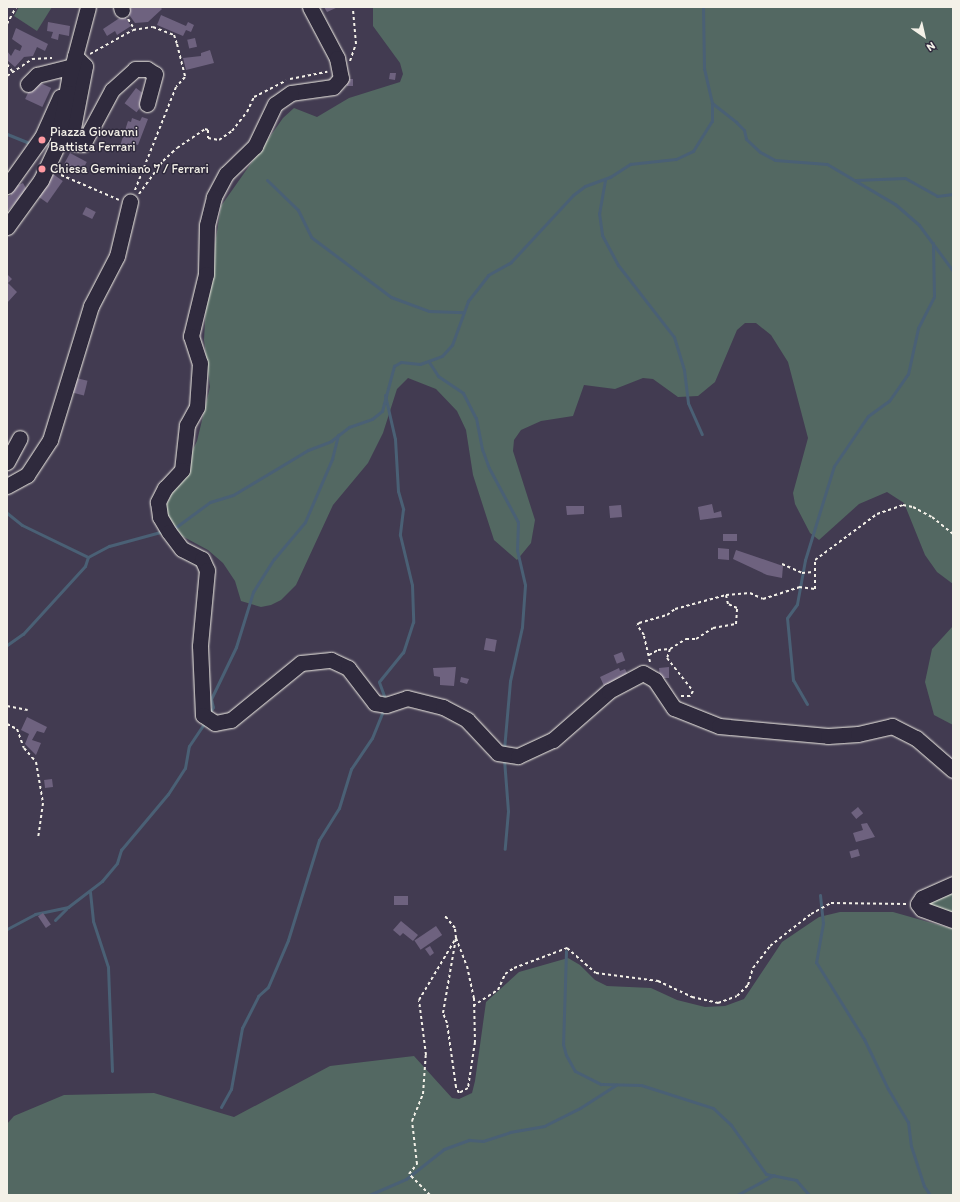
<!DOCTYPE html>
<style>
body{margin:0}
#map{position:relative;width:960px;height:1202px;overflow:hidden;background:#423b51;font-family:Itim,sans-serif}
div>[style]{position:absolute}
.green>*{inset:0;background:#536862}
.stream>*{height:3px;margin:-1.5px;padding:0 1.5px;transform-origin:1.5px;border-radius:1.5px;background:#4a6075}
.building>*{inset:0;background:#6e627f;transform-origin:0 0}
.path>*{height:2px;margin-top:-1px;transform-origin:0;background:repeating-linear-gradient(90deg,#f4f1e8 0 3px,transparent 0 6px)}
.roads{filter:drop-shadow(0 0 1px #f4f1e8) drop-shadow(0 0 1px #f4f1e8)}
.minor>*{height:15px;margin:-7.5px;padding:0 7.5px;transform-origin:7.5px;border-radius:7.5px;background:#2f2a3d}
.dots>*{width:11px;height:11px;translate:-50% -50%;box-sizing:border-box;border:2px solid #2f2a3d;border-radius:50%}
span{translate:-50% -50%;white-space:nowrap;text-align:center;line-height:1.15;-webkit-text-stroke:3px #2f2a3d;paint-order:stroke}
.poi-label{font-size:13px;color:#f4f1e8}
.left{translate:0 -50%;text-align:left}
.frame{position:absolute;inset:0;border:8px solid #f4f1e8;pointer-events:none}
.north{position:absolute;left:904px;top:16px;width:40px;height:40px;-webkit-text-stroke:3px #2f2a3d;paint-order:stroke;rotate:146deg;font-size:11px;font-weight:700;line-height:16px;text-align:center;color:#f4f1e8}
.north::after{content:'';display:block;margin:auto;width:14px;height:18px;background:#f4f1e8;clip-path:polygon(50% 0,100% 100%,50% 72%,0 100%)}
</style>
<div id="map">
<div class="green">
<div style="clip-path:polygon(19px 7px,52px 7px,37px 31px,14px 16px)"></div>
<div style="clip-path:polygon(373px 7px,953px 7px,953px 584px,937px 572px,925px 555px,904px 503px,887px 492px,859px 504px,819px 540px,810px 533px,795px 504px,793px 493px,808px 438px,788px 362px,771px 335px,756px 323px,745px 323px,737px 330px,715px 382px,698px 396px,678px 397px,653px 379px,643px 378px,615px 389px,584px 385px,573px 416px,541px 421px,521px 430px,514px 440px,513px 451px,535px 520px,531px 543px,517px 560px,494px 540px,473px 475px,466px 430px,457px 411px,436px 389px,408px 378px,397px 389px,383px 433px,368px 463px,333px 505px,296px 585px,281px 600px,271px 605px,261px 607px,241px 601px,235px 581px,223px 563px,208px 550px,182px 536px,163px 512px,197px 441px,210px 387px,204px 340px,206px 302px,221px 206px,283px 118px,294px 108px,317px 117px,349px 98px,400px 82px,403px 74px,400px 63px,373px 26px)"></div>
<div style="clip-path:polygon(953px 626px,953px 725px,934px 715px,925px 682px,932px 649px)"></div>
<div style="clip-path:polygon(953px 889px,953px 917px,929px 908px,927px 900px)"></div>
<div style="clip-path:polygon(840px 912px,893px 912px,953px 929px,953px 1195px,7px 1195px,7px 1124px,14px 1116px,64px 1095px,154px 1093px,234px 1117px,330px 1066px,414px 1056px,452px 1098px,459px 1099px,472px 1093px,475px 1081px,486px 1002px,519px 972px,568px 958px,580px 965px,595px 980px,607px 986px,651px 988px,677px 1000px,705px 1007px,725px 1006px,744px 999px,782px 942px,819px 917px)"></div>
</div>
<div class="stream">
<div style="left:712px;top:103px;width:31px;rotate:38deg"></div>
<div style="left:736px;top:122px;width:11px;rotate:45deg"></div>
<div style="left:744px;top:130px;width:9px;rotate:77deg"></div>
<div style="left:746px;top:139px;width:19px;rotate:43deg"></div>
<div style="left:760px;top:152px;width:17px;rotate:28deg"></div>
<div style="left:775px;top:160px;width:52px;rotate:4.4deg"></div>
<div style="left:827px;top:164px;width:79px;rotate:30.5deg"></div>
<div style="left:895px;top:204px;width:32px;rotate:41deg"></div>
<div style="left:919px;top:225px;width:57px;rotate:53.5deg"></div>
<div style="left:7px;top:134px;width:22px;rotate:22deg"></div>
<div style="left:267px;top:180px;width:43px;rotate:44.1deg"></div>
<div style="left:298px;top:210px;width:30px;rotate:64deg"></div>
<div style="left:311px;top:237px;width:100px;rotate:36.9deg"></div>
<div style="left:391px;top:297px;width:40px;rotate:20.2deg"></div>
<div style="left:429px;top:311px;width:35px;rotate:2deg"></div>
<div style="left:605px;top:180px;width:34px;rotate:100deg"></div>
<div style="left:599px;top:213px;width:22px;rotate:82deg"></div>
<div style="left:602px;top:235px;width:34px;rotate:62deg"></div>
<div style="left:618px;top:265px;width:91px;rotate:52.1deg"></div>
<div style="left:674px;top:337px;width:34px;rotate:73deg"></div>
<div style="left:684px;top:370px;width:33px;rotate:83deg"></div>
<div style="left:688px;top:403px;width:34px;rotate:66deg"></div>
<div style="left:856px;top:180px;width:49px;rotate:-2.3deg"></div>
<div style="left:905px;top:178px;width:37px;rotate:29deg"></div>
<div style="left:937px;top:196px;width:16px;rotate:-7deg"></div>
<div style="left:429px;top:362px;width:17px;rotate:57deg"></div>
<div style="left:438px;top:376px;width:30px;rotate:34deg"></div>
<div style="left:463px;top:393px;width:28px;rotate:63deg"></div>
<div style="left:476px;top:418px;width:32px;rotate:79deg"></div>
<div style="left:482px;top:449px;width:20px;rotate:70deg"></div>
<div style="left:489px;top:468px;width:61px;rotate:61.8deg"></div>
<div style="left:518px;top:522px;width:28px;rotate:92deg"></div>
<div style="left:517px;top:550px;width:36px;rotate:77deg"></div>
<div style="left:525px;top:585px;width:42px;rotate:94.1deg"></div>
<div style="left:522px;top:627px;width:55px;rotate:102.5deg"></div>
<div style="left:510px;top:681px;width:68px;rotate:95deg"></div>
<div style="left:385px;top:395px;width:45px;rotate:77.2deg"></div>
<div style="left:395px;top:439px;width:52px;rotate:86.7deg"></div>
<div style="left:398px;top:491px;width:19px;rotate:74deg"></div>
<div style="left:403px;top:509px;width:26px;rotate:97deg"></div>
<div style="left:400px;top:535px;width:51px;rotate:76.5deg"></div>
<div style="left:412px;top:585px;width:37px;rotate:88deg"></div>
<div style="left:413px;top:622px;width:32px;rotate:108deg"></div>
<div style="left:403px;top:652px;width:38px;rotate:129deg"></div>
<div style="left:379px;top:682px;width:20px;rotate:70deg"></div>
<div style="left:7px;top:513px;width:19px;rotate:39deg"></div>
<div style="left:22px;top:525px;width:73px;rotate:25.9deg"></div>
<div style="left:172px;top:530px;width:47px;rotate:-36.4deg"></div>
<div style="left:210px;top:502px;width:24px;rotate:-17deg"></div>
<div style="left:233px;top:495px;width:87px;rotate:-31deg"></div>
<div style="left:308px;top:450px;width:25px;rotate:-21deg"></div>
<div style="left:331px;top:441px;width:23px;rotate:-38deg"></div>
<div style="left:349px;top:427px;width:24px;rotate:-19deg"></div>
<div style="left:372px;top:419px;width:13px;rotate:-39deg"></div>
<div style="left:382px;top:411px;width:47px;rotate:-75.1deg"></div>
<div style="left:394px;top:366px;width:8px;rotate:-30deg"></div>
<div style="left:401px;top:362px;width:19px;rotate:6deg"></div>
<div style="left:420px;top:364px;width:23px;rotate:-20deg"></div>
<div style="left:442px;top:356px;width:15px;rotate:-48deg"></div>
<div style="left:452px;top:345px;width:47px;rotate:-70deg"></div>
<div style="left:468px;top:301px;width:33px;rotate:-52deg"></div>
<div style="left:488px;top:275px;width:26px;rotate:-29deg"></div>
<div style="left:511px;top:262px;width:91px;rotate:-47.2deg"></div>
<div style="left:573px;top:195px;width:15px;rotate:-37deg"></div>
<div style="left:585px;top:186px;width:27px;rotate:-20deg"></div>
<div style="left:610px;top:177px;width:24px;rotate:-33deg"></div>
<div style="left:630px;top:164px;width:46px;rotate:-6.2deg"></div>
<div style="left:676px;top:159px;width:19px;rotate:-25deg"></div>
<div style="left:693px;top:151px;width:36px;rotate:-58deg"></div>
<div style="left:712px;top:121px;width:18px;rotate:-90deg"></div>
<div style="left:712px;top:103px;width:35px;rotate:-103deg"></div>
<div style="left:704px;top:69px;width:62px;rotate:-90.9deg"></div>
<div style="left:7px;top:645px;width:19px;rotate:-35deg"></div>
<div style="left:23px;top:634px;width:92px;rotate:-47.6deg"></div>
<div style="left:85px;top:566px;width:9px;rotate:-72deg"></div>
<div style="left:88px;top:557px;width:24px;rotate:-28deg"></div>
<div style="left:109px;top:546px;width:57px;rotate:-15.3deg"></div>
<div style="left:807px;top:704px;width:28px;rotate:-120deg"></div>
<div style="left:793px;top:680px;width:62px;rotate:-95.5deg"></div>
<div style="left:787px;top:618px;width:17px;rotate:-54deg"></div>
<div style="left:797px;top:604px;width:45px;rotate:-79.7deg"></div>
<div style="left:805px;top:560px;width:98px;rotate:-72.9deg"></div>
<div style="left:834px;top:466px;width:60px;rotate:-55.8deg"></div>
<div style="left:868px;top:416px;width:26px;rotate:-36deg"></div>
<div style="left:889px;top:401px;width:33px;rotate:-55deg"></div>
<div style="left:908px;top:374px;width:47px;rotate:-77.7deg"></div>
<div style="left:918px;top:328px;width:35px;rotate:-63deg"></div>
<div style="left:934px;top:297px;width:54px;rotate:-91.1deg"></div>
<div style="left:209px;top:714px;width:8px;rotate:-60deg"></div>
<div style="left:213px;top:707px;width:8px;rotate:-104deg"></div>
<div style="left:211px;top:699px;width:58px;rotate:-64.3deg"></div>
<div style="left:236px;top:647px;width:58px;rotate:-72.8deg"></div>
<div style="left:253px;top:592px;width:39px;rotate:-58deg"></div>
<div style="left:274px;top:559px;width:48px;rotate:-50deg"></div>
<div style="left:305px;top:522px;width:69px;rotate:-66.8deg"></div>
<div style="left:332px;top:459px;width:25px;rotate:-76deg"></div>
<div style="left:504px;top:759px;width:52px;rotate:85.6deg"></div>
<div style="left:508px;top:811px;width:38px;rotate:95deg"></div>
<div style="left:90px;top:892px;width:29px;rotate:84deg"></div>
<div style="left:93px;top:921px;width:48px;rotate:71.9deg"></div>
<div style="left:108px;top:967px;width:104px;rotate:87.8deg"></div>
<div style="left:820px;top:895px;width:28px;rotate:84deg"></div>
<div style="left:823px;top:923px;width:40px;rotate:100deg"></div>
<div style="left:816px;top:962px;width:91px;rotate:58.1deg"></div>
<div style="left:864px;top:1039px;width:55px;rotate:64.4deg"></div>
<div style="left:888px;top:1089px;width:39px;rotate:59deg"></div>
<div style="left:908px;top:1122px;width:24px;rotate:83deg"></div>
<div style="left:911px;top:1146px;width:42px;rotate:72deg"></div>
<div style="left:924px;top:1186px;width:11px;rotate:56deg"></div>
<div style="left:55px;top:920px;width:16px;rotate:-45deg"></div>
<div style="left:7px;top:929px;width:32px;rotate:-28deg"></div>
<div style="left:35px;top:914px;width:34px;rotate:-12deg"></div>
<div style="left:68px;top:907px;width:43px;rotate:-37.4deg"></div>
<div style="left:102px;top:881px;width:23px;rotate:-50deg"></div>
<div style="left:117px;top:863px;width:14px;rotate:-73deg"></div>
<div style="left:121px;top:850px;width:73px;rotate:-50deg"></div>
<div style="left:168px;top:794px;width:31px;rotate:-57deg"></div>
<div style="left:185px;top:768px;width:22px;rotate:-80deg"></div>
<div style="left:189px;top:746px;width:29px;rotate:-56deg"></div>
<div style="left:566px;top:951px;width:93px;rotate:91.8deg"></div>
<div style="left:563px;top:1044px;width:11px;rotate:75deg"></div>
<div style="left:566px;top:1055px;width:18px;rotate:61deg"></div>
<div style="left:575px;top:1071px;width:29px;rotate:27deg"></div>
<div style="left:601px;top:1084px;width:40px;rotate:1.4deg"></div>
<div style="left:641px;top:1085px;width:76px;rotate:17.7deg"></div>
<div style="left:713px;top:1108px;width:25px;rotate:43deg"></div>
<div style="left:731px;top:1125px;width:60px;rotate:54.5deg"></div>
<div style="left:766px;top:1174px;width:31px;rotate:11deg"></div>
<div style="left:796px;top:1180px;width:20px;rotate:49deg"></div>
<div style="left:221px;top:1107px;width:21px;rotate:-61deg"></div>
<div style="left:231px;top:1089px;width:62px;rotate:-79.8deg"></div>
<div style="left:242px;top:1028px;width:36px;rotate:-63deg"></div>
<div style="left:258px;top:996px;width:13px;rotate:-42deg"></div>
<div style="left:268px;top:987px;width:51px;rotate:-66.9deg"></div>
<div style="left:288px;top:940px;width:105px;rotate:-72.8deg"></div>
<div style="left:319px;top:840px;width:38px;rotate:-58deg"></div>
<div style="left:339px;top:808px;width:41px;rotate:-72.9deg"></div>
<div style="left:351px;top:769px;width:37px;rotate:-56deg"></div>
<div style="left:372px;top:738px;width:32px;rotate:-68deg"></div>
<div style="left:369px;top:1195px;width:40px;rotate:-23.4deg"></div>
<div style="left:406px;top:1179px;width:48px;rotate:-38.3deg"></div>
<div style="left:444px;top:1149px;width:27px;rotate:-20deg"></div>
<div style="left:469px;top:1140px;width:14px;rotate:4deg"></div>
<div style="left:483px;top:1141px;width:28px;rotate:-18deg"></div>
<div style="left:510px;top:1132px;width:35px;rotate:-10deg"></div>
<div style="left:544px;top:1126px;width:40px;rotate:-26.6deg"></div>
<div style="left:580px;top:1108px;width:43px;rotate:-32.6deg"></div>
<div style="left:737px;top:1195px;width:42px;rotate:-28.4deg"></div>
</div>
<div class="building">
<div style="clip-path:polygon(128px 7px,160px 7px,162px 9px,148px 22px,135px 23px,125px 9px)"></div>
<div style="clip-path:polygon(324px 7px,338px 7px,327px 12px)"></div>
<div style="clip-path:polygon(124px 15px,131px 26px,117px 35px,115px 31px,107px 36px,103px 29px)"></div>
<div style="clip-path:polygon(161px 15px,186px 26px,188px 22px,194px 25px,191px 32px,186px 30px,183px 36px,157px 25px)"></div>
<div style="clip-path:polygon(48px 22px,70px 26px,69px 36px,59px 34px,58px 40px,51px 38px,53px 32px,47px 31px)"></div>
<div style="clip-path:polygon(16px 28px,48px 44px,45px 51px,37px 47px,33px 56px,24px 57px,15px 67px,7px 60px,7px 51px,11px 56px,15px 49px,20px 51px,22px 46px,12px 39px)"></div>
<div style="left:195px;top:38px;width:9px;height:8px;rotate:77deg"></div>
<div style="clip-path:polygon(210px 50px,214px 63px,186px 70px,183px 58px,201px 56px,201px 53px)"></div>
<div style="clip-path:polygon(390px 73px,396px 73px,395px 80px,389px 79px)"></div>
<div style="left:347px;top:79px;width:6px;height:7px"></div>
<div style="left:34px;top:80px;width:19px;height:21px;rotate:25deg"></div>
<div style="left:136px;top:88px;width:15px;height:19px;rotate:37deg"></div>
<div style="clip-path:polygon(142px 117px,148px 119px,138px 145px,135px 144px,132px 150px,120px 146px,128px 121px,131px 122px,132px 118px,140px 121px)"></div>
<div style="left:70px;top:153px;width:19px;height:12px;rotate:28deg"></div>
<div style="left:53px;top:174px;width:12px;height:27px;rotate:35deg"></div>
<div style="clip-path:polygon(23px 183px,27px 190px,7px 212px,7px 197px,11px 195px,9px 190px)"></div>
<div style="left:86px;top:207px;width:11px;height:8px;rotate:27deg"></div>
<div style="clip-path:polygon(7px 274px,12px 279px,8px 283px,17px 292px,7px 303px)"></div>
<div style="left:72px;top:377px;width:16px;height:15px;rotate:14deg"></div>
<div style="clip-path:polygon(712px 504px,714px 513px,721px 511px,722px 517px,700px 520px,698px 507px)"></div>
<div style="left:621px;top:505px;width:12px;height:12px;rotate:85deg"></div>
<div style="clip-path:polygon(566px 506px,584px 506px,584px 514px,567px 515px)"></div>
<div style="left:723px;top:534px;width:14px;height:7px"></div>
<div style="clip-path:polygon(718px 548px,729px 549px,729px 560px,718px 559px)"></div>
<div style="clip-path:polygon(736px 550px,783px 566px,782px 578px,767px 575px,733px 559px)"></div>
<div style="left:486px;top:638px;width:11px;height:12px;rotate:10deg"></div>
<div style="left:622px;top:652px;width:9px;height:9px;rotate:69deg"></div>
<div style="clip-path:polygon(456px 667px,454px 686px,440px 685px,440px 677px,434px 676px,433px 668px)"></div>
<div style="clip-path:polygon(669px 667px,669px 678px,660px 678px,659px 668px)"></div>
<div style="clip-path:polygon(619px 668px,620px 671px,625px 669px,628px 675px,604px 686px,600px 677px)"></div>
<div style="clip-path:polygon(461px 677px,469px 679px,467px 684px,460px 682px)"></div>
<div style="clip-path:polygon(27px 717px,47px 727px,44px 733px,37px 731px,32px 740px,41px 743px,36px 755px,25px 744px,29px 734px,21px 730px)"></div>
<div style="left:52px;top:779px;width:8px;height:8px;rotate:83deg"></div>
<div style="left:858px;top:807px;width:8px;height:9px;rotate:50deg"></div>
<div style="clip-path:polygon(867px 823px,875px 837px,856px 842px,853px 833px,863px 830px,861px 824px)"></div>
<div style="left:858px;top:849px;width:7px;height:9px;rotate:74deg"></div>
<div style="left:394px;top:896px;width:14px;height:9px"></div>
<div style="left:43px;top:913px;width:14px;height:6px;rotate:56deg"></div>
<div style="clip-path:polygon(401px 921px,418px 935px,413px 941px,403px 933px,400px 936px,393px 930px)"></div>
<div style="left:436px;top:926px;width:11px;height:26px;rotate:56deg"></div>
<div style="clip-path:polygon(430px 946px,434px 953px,430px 956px,425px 949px)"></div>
</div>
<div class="path">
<div style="left:128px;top:19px;width:13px;rotate:58deg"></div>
<div style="left:7px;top:24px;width:19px;rotate:-62deg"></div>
<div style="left:90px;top:54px;width:49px;rotate:-29.2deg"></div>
<div style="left:133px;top:30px;width:20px;rotate:-9deg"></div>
<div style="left:153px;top:27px;width:22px;rotate:21deg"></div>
<div style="left:174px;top:35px;width:9px;rotate:72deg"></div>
<div style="left:177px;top:44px;width:34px;rotate:76deg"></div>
<div style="left:185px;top:77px;width:13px;rotate:132deg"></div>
<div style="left:176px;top:87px;width:111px;rotate:111.7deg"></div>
<div style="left:350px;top:61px;width:18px;rotate:-71deg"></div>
<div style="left:356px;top:44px;width:37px;rotate:-95deg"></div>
<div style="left:7px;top:64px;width:9px;rotate:54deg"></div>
<div style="left:7px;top:76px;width:30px;rotate:-34deg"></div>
<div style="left:32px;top:59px;width:20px;rotate:-3deg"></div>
<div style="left:290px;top:79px;width:38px;rotate:-11deg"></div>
<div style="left:60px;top:171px;width:4px;rotate:76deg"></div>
<div style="left:61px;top:175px;width:63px;rotate:23.3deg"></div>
<div style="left:139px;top:194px;width:41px;rotate:-54deg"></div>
<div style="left:163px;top:161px;width:19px;rotate:-43deg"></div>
<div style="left:177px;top:148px;width:34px;rotate:-34deg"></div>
<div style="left:205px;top:129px;width:3px;rotate:18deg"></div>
<div style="left:208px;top:130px;width:8px;rotate:90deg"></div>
<div style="left:208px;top:138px;width:11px;rotate:10deg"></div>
<div style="left:219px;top:140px;width:16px;rotate:-35deg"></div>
<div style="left:232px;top:131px;width:24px;rotate:-52deg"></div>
<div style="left:247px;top:112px;width:17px;rotate:-65deg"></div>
<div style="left:254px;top:97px;width:36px;rotate:-27deg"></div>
<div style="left:782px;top:564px;width:22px;rotate:24deg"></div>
<div style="left:802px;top:573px;width:11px;rotate:-5deg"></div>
<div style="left:670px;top:649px;width:9px;rotate:108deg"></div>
<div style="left:667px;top:658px;width:42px;rotate:51.8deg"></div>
<div style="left:693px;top:691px;width:6px;rotate:121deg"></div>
<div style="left:690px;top:696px;width:9px;rotate:180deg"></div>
<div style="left:649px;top:655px;width:10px;rotate:-29deg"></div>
<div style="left:658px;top:650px;width:12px;rotate:-5deg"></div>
<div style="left:670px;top:649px;width:19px;rotate:-32deg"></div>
<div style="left:686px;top:639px;width:10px"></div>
<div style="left:696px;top:639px;width:20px;rotate:-33deg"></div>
<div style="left:713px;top:628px;width:23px;rotate:-10deg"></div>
<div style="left:736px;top:624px;width:16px;rotate:-86deg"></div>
<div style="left:737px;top:608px;width:10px;rotate:-156deg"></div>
<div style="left:728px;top:604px;width:9px;rotate:-103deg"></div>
<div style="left:650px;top:662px;width:28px;rotate:-103deg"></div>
<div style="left:644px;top:635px;width:12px;rotate:-125deg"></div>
<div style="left:637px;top:625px;width:3px;rotate:-45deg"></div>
<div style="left:639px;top:623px;width:29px;rotate:-16deg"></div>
<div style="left:667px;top:615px;width:10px;rotate:-37deg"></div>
<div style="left:675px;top:609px;width:53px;rotate:-15.4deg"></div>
<div style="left:726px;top:595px;width:24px;rotate:-5deg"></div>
<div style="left:750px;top:593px;width:14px;rotate:25deg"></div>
<div style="left:763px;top:599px;width:38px;rotate:-18deg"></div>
<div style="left:799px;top:587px;width:16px;rotate:7deg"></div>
<div style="left:815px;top:589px;width:29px;rotate:-90deg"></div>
<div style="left:815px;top:560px;width:77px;rotate:-36.6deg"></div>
<div style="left:877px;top:514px;width:28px;rotate:-19deg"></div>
<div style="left:903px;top:505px;width:10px;rotate:11deg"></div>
<div style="left:913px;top:507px;width:21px;rotate:28deg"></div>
<div style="left:932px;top:517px;width:27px;rotate:39deg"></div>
<div style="left:7px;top:706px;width:21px;rotate:11deg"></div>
<div style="left:7px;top:724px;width:11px;rotate:27deg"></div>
<div style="left:17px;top:729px;width:20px;rotate:70deg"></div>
<div style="left:24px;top:748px;width:18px;rotate:49deg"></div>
<div style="left:36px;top:762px;width:42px;rotate:80.3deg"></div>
<div style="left:43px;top:803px;width:34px;rotate:98deg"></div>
<div style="left:473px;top:1006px;width:30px;rotate:-33deg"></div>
<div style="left:498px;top:990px;width:17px;rotate:-66deg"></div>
<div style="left:505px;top:974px;width:11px;rotate:-34deg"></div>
<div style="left:514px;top:968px;width:57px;rotate:-20.7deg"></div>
<div style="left:567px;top:948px;width:38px;rotate:41deg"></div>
<div style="left:596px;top:973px;width:63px;rotate:7.4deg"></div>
<div style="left:658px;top:981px;width:38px;rotate:25deg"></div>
<div style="left:692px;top:997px;width:27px;rotate:13deg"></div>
<div style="left:718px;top:1003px;width:20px;rotate:-20deg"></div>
<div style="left:737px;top:996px;width:16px;rotate:-45deg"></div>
<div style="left:748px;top:985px;width:18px;rotate:-74deg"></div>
<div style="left:753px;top:968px;width:28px;rotate:-52deg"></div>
<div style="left:770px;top:946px;width:52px;rotate:-38deg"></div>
<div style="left:811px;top:914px;width:23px;rotate:-29deg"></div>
<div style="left:831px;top:903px;width:76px;rotate:0.8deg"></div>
<div style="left:430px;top:1195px;width:30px;rotate:-135deg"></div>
<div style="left:409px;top:1174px;width:13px;rotate:-51deg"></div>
<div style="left:417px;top:1164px;width:43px;rotate:-96.6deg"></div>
<div style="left:412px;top:1121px;width:29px;rotate:-68deg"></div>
<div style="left:423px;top:1094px;width:39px;rotate:-86deg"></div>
<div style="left:426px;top:1055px;width:55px;rotate:-97.3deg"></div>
<div style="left:419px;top:1000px;width:72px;rotate:-59.2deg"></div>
<div style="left:456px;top:938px;width:30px;rotate:69deg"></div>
<div style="left:467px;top:966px;width:33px;rotate:78deg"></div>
<div style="left:474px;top:998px;width:44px;rotate:88.7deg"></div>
<div style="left:475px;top:1042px;width:47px;rotate:98.7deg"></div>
<div style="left:468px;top:1088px;width:10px;rotate:151deg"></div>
<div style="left:459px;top:1093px;width:7px;rotate:-117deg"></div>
<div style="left:456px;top:1087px;width:65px;rotate:-98deg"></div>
<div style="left:447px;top:1023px;width:11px;rotate:-112deg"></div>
<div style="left:443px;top:1013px;width:76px;rotate:-80.2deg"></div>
<div style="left:456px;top:938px;width:10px;rotate:-96deg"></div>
<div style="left:455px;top:928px;width:16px;rotate:-130deg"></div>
</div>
<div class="roads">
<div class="minor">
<div style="left:121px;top:7px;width:3px;rotate:72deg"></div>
<div style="left:310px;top:7px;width:58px;rotate:62.1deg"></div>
<div style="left:337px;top:58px;width:20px;rotate:79deg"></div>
<div style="left:341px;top:78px;width:12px;rotate:132deg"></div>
<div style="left:333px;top:87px;width:42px;rotate:171.9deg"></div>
<div style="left:291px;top:93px;width:19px;rotate:145deg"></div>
<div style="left:275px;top:104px;width:47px;rotate:115.5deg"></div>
<div style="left:255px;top:146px;width:40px;rotate:136deg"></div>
<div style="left:226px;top:174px;width:26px;rotate:118deg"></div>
<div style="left:214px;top:197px;width:29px;rotate:104deg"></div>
<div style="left:207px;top:225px;width:49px;rotate:91.2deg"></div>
<div style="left:206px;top:274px;width:64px;rotate:103.6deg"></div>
<div style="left:191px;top:336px;width:28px;rotate:72deg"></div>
<div style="left:200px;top:363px;width:44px;rotate:93.9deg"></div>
<div style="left:197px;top:407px;width:21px;rotate:119deg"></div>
<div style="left:187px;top:425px;width:45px;rotate:96.3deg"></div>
<div style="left:182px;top:470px;width:25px;rotate:133deg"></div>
<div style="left:165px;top:488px;width:16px;rotate:117deg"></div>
<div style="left:158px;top:502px;width:15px;rotate:82deg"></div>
<div style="left:160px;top:517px;width:17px;rotate:59deg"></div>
<div style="left:169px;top:532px;width:21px;rotate:53deg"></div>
<div style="left:182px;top:549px;width:22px;rotate:27deg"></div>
<div style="left:202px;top:559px;width:12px;rotate:66deg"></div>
<div style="left:207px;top:570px;width:76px;rotate:95.3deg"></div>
<div style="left:200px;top:646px;width:69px;rotate:87.5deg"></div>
<div style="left:203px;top:715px;width:14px;rotate:34deg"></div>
<div style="left:215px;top:723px;width:16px;rotate:-11deg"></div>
<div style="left:231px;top:720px;width:90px;rotate:-39.2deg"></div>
<div style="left:301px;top:663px;width:30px;rotate:-6deg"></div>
<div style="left:331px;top:660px;width:19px;rotate:25deg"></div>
<div style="left:348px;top:668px;width:44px;rotate:52.4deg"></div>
<div style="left:375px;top:703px;width:11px;rotate:10deg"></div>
<div style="left:386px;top:705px;width:22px;rotate:-18deg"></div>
<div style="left:407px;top:698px;width:37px;rotate:14deg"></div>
<div style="left:443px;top:707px;width:27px;rotate:28deg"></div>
<div style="left:467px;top:720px;width:45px;rotate:46.8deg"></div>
<div style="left:498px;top:753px;width:20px;rotate:9deg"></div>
<div style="left:518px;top:756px;width:38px;rotate:-25deg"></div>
<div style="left:553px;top:740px;width:74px;rotate:-41.2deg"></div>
<div style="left:609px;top:691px;width:38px;rotate:-28deg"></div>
<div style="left:643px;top:673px;width:14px;rotate:30deg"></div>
<div style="left:655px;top:680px;width:34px;rotate:56deg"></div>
<div style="left:674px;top:708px;width:48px;rotate:21.8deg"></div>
<div style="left:719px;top:726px;width:109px;rotate:5.2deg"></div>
<div style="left:828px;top:736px;width:30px;rotate:-4deg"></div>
<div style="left:858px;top:734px;width:35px;rotate:-13deg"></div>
<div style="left:892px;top:726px;width:27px;rotate:27deg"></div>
<div style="left:916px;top:738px;width:49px;rotate:40.9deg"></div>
<div style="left:75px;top:56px;width:14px;rotate:45deg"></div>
<div style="left:85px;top:66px;width:74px;rotate:100.9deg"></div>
<div style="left:71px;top:139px;width:5px;rotate:53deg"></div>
<div style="left:74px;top:143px;width:9px;rotate:6deg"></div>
<div style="left:83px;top:144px;width:61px;rotate:-61.8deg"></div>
<div style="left:112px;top:90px;width:31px;rotate:-42deg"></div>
<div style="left:135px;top:69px;width:12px"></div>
<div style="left:147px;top:69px;width:9px;rotate:32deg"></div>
<div style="left:155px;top:74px;width:31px;rotate:105deg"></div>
<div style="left:28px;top:84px;width:13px;rotate:-45deg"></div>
<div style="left:37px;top:75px;width:36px;rotate:-14deg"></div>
<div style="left:7px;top:186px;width:60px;rotate:-54.5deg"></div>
<div style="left:42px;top:137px;width:44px;rotate:-65.8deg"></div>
<div style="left:7px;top:227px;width:58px;rotate:-54.1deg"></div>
<div style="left:41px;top:180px;width:38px;rotate:-65deg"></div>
<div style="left:57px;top:145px;width:67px;rotate:-79.7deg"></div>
<div style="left:69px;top:79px;width:74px;rotate:-75.2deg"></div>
<div style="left:7px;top:462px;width:27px;rotate:-62deg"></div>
<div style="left:7px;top:486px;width:23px;rotate:-29deg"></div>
<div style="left:27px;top:475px;width:42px;rotate:-56.7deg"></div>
<div style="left:50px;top:440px;width:140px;rotate:-73deg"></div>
<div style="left:91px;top:306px;width:56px;rotate:-62.5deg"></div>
<div style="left:117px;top:256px;width:56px;rotate:-76.5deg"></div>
<div style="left:953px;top:884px;width:34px;rotate:156deg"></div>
<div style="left:922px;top:898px;width:7px;rotate:124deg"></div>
<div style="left:918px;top:904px;width:6px;rotate:51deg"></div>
<div style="left:922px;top:909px;width:33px;rotate:20deg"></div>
</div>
</div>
<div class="dots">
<div style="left:42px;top:140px;background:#ff9aa2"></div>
<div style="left:42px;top:169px;background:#ff9aa2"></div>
</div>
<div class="poi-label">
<span class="left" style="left:50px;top:140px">Piazza Giovanni<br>Battista Ferrari</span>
<span class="left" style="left:50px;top:169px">Chiesa Geminiano 7 / Ferrari</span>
</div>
<div class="frame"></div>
<div class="north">N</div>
</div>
